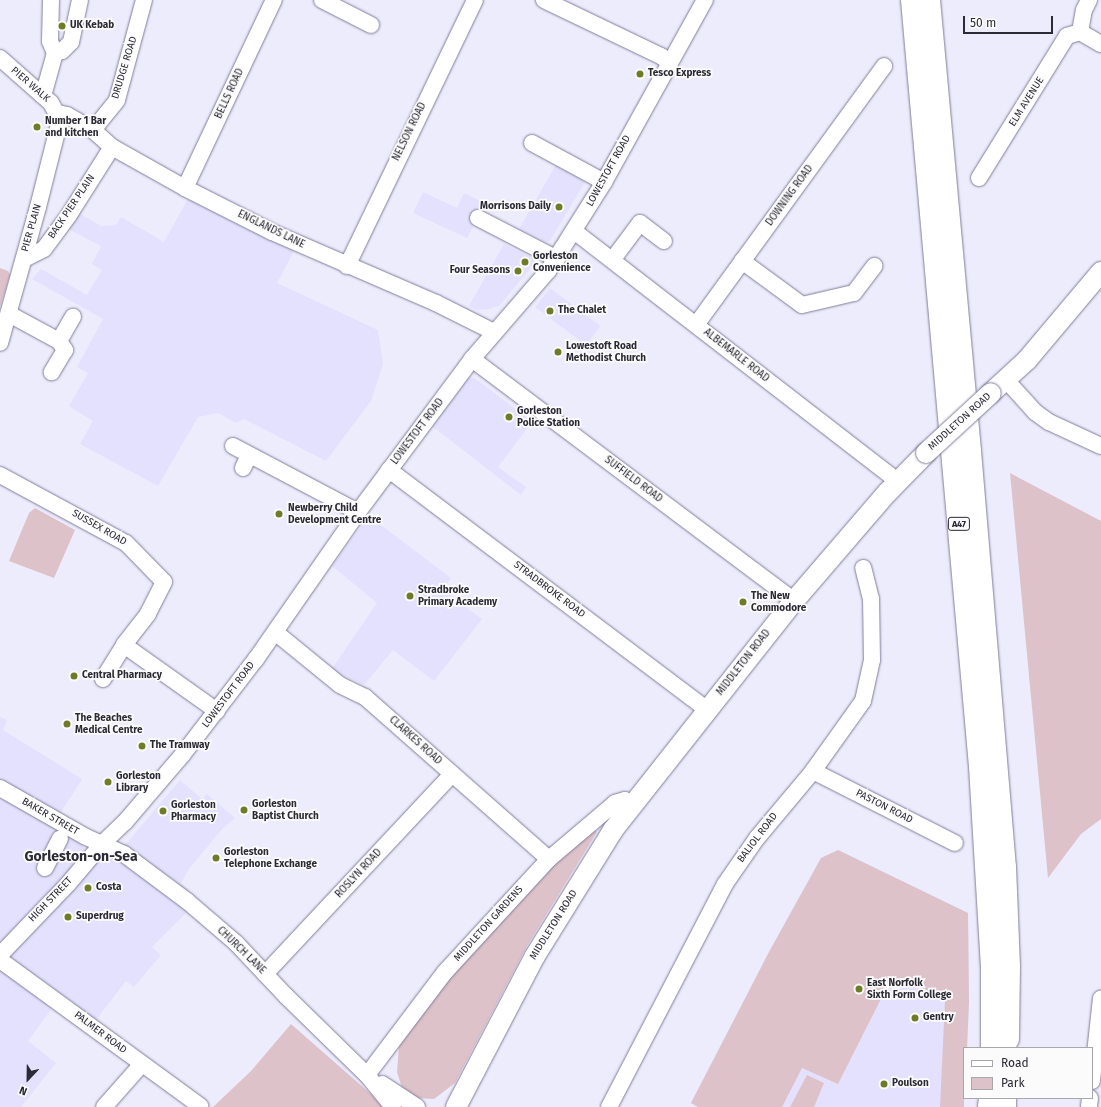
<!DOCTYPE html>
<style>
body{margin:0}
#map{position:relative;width:1101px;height:1107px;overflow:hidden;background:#edecfd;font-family:"Fira Sans",sans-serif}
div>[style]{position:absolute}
.built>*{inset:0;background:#e3e1fe;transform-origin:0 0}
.green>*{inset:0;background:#dec2ca}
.roads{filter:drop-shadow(0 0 1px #7f7d96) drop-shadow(0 0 1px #7f7d96)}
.minor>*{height:16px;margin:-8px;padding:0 8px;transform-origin:8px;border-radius:8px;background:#fff}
.major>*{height:20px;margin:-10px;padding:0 10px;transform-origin:10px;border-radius:10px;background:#fff}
.highway>*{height:22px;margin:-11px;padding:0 11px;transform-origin:11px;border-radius:11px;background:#fff}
.bridges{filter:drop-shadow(0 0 1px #7f7d96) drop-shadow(0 0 1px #7f7d96)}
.major-bridge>*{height:20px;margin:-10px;padding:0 10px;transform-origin:10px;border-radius:10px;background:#fff}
.dots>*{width:11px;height:11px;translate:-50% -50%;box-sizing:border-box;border:2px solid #fbfbfb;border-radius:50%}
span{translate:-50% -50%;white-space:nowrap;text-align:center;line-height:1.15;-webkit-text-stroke:3.5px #fbfbfb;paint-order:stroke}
.shield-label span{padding:1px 3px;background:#fbfbfb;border:1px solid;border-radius:3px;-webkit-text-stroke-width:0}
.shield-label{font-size:9px;color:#2b2a35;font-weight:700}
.poi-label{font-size:10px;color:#2b2a35;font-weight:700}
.left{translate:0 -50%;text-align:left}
.right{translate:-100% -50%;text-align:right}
.street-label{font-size:10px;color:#2b2a35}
.district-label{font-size:14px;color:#2b2a35;font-weight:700}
.legend{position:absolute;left:963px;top:1047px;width:130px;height:52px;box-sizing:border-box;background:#fbfbfb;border:1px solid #a8a7ac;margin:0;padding:5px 7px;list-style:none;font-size:12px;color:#2b2a35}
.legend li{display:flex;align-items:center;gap:8px;height:20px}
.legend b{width:20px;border:1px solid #a8a7ac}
.north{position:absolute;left:8px;top:1059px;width:40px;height:40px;-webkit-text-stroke:3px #fbfbfb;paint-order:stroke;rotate:202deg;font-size:11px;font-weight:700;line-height:16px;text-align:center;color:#2b2a35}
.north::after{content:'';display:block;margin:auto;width:14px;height:18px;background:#2b2a35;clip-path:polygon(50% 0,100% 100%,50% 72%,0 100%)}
.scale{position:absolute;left:963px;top:16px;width:90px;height:18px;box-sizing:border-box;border:2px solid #2b2a35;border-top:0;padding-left:5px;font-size:12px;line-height:14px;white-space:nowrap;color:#2b2a35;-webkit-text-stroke:3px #fbfbfb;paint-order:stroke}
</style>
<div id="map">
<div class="built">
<div style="clip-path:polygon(556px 165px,583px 179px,584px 184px,550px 241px,545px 242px,519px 229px)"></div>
<div style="clip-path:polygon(423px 192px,457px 208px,464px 193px,485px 203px,467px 238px,413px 213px)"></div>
<div style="clip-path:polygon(189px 197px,295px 249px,277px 283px,378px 330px,383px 364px,371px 401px,326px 461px,244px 419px,236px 423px,218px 413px,198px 417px,158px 486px,80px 444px,93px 421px,69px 406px,88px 373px,77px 367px,103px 319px,32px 279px,41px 269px,87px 295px,102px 270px,92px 264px,101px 246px,68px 229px,80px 214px,101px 226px,116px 225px,121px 217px,164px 242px)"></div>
<div style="clip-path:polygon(504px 244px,534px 259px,534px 264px,500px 305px,490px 309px,477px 310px,469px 306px)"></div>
<div style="left:550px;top:288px;width:63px;height:24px;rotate:37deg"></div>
<div style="clip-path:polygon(468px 377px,476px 379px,532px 422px,498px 467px,526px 487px,521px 495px,432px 426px)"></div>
<div style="clip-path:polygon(369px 516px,451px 578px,443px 590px,482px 619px,434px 681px,393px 650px,364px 685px,331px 670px,377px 603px,332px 566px)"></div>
<div style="clip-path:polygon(0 717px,7px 720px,3px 730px,82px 779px,54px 823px,81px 843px,86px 854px,98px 864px,106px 858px,114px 858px,180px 780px,202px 799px,207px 794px,235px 818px,222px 829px,189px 869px,181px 883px,188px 889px,177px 902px,187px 912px,152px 947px,161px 955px,134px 987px,126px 981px,96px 1020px,55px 1004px,28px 1041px,56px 1063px,21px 1107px,0 1107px)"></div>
<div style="clip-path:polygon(838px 850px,968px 913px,969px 1002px,967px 1048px,964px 1048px,964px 1107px,698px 1107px,691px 1103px,769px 952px,821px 858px)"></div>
</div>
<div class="green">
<div style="clip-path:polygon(0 268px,8px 271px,10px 275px,0 307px)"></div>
<div style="clip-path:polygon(1010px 473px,1101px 521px,1101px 819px,1081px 834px,1048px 878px)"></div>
<div style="clip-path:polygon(35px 508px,75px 530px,54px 578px,9px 561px,29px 513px)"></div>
<div style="clip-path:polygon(590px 827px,597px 832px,527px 946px,455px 1083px,434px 1099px,416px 1098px,402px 1088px,397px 1072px,399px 1045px,454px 970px)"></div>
<div style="clip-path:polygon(838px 850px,968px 913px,969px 1002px,967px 1048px,964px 1048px,964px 1107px,940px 1107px,945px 1000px,913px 983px,890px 981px,838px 1084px,802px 1068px,782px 1107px,698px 1107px,691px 1103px,769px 952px,821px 858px)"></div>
<div style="clip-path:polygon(291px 1024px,372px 1095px,384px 1107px,213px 1107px,251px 1071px)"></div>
<div style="clip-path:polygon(807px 1075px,824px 1083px,814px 1107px,790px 1107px)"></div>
</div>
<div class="roads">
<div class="minor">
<div style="left:322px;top:0;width:55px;rotate:27deg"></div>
<div style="left:544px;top:0;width:130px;rotate:25.6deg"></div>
<div style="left:661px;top:56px;width:11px;rotate:38deg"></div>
<div style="left:1080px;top:32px;width:22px;rotate:-80deg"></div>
<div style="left:1084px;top:10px;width:11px;rotate:-63deg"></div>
<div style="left:55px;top:53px;width:7px;rotate:-16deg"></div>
<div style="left:62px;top:51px;width:13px;rotate:-45deg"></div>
<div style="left:71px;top:42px;width:43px;rotate:-77.9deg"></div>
<div style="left:0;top:58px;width:68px;rotate:41.4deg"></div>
<div style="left:51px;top:103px;width:19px;rotate:62deg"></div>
<div style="left:60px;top:120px;width:90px;rotate:104.2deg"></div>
<div style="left:38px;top:207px;width:141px;rotate:105.6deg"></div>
<div style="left:43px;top:96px;width:45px;rotate:-74.4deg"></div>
<div style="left:55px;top:53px;width:13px;rotate:-113deg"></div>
<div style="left:50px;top:41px;width:41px;rotate:-88.6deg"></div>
<div style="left:58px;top:113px;width:9px;rotate:13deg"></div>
<div style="left:67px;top:115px;width:30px;rotate:30deg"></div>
<div style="left:93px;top:130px;width:25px;rotate:42deg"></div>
<div style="left:112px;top:147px;width:84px;rotate:29.3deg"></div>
<div style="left:185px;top:188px;width:97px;rotate:26.8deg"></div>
<div style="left:272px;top:232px;width:179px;rotate:23.4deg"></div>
<div style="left:436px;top:303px;width:65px;rotate:26.6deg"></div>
<div style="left:93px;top:130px;width:38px;rotate:-51deg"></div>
<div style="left:117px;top:100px;width:104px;rotate:-74.9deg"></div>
<div style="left:532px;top:143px;width:82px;rotate:28.4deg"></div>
<div style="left:979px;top:178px;width:167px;rotate:-58.2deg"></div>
<div style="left:1067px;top:36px;width:14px;rotate:-17deg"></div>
<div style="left:1080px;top:32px;width:24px;rotate:30deg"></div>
<div style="left:185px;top:188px;width:208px;rotate:-64.7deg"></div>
<div style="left:478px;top:218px;width:89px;rotate:27.4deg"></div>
<div style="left:574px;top:231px;width:408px;rotate:37.7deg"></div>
<div style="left:24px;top:259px;width:22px;rotate:-27deg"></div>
<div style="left:44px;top:249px;width:42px;rotate:-53.7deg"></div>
<div style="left:69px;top:215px;width:80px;rotate:-57.7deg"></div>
<div style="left:613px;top:259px;width:45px;rotate:-53.1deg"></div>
<div style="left:640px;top:223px;width:30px;rotate:37deg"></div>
<div style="left:742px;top:261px;width:74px;rotate:36.3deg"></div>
<div style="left:802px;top:305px;width:53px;rotate:-13deg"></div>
<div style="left:854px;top:293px;width:34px;rotate:-53deg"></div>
<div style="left:347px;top:266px;width:295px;rotate:-64.3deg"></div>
<div style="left:9px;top:314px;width:57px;rotate:28.4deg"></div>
<div style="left:59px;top:341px;width:11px;rotate:56deg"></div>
<div style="left:65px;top:350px;width:26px;rotate:121deg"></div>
<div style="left:696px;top:325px;width:320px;rotate:-54deg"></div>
<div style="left:59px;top:341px;width:28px;rotate:-60deg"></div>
<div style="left:472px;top:359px;width:403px;rotate:36.9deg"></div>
<div style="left:1007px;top:381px;width:42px;rotate:47.9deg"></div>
<div style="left:1035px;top:412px;width:17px;rotate:36deg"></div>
<div style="left:1049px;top:422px;width:57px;rotate:24.8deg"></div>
<div style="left:233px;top:446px;width:141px;rotate:27.8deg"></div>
<div style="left:243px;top:468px;width:14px;rotate:-65deg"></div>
<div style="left:389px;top:470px;width:399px;rotate:37deg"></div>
<div style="left:0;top:475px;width:143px;rotate:28.4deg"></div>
<div style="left:126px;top:543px;width:54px;rotate:45.7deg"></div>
<div style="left:164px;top:582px;width:36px;rotate:117deg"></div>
<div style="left:148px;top:614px;width:39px;rotate:128deg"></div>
<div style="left:124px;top:645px;width:114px;rotate:35.4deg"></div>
<div style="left:275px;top:632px;width:84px;rotate:39.2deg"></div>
<div style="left:340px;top:685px;width:28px;rotate:26deg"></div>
<div style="left:365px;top:697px;width:245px;rotate:41.4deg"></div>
<div style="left:103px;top:679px;width:40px;rotate:-58deg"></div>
<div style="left:813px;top:771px;width:159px;rotate:26.9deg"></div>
<div style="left:0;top:788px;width:97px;rotate:29.7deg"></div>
<div style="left:84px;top:836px;width:44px;rotate:24.2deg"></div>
<div style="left:124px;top:854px;width:79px;rotate:36.7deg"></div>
<div style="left:187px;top:901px;width:65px;rotate:40.6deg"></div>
<div style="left:236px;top:943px;width:73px;rotate:46.7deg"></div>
<div style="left:286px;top:996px;width:113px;rotate:44.3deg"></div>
<div style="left:367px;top:1075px;width:41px;rotate:50.9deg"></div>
<div style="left:45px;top:868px;width:33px;rotate:-63deg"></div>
<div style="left:0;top:955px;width:98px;rotate:-46.2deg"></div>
<div style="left:68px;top:884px;width:52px;rotate:-49.6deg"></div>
<div style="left:102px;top:844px;width:32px;rotate:-44deg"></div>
<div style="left:125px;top:822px;width:89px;rotate:-49.5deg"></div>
<div style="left:183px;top:754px;width:120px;rotate:-52.5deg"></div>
<div style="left:256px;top:659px;width:179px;rotate:-55.2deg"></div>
<div style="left:358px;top:512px;width:191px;rotate:-53.3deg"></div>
<div style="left:472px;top:359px;width:116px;rotate:-49.2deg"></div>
<div style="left:548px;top:271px;width:105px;rotate:-57.8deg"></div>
<div style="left:604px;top:182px;width:208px;rotate:-61deg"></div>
<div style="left:0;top:960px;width:248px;rotate:36.1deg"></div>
<div style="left:265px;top:974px;width:274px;rotate:-46.9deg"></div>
<div style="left:367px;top:1075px;width:129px;rotate:-52.9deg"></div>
<div style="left:445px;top:972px;width:154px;rotate:-47.4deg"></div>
<div style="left:549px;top:859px;width:87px;rotate:-40.3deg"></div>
<div style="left:615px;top:803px;width:10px;rotate:-17deg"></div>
<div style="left:625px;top:800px;width:8px;rotate:30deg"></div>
<div style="left:1092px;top:1081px;width:83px;rotate:-83.8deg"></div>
<div style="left:382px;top:1084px;width:42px;rotate:33.3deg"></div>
<div style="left:104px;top:1107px;width:57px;rotate:-48.5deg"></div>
<div style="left:609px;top:1107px;width:251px;rotate:-62.5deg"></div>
<div style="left:725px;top:884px;width:56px;rotate:-55.2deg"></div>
<div style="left:757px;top:838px;width:87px;rotate:-50.1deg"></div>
<div style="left:813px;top:771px;width:86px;rotate:-54.5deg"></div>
<div style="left:863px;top:701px;width:42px;rotate:-77.6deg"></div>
<div style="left:872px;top:660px;width:61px;rotate:-90.9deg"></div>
<div style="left:871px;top:599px;width:32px;rotate:-104deg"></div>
<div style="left:1089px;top:1107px;width:9px;rotate:-84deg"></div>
</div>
<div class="major">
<div style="left:991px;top:393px;width:49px;rotate:-42.5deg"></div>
<div style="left:1027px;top:360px;width:115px;rotate:-49.9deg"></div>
<div style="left:456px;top:1107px;width:170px;rotate:-62.4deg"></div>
<div style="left:535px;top:956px;width:148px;rotate:-58.2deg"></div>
<div style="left:613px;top:830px;width:292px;rotate:-51.7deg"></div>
<div style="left:794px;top:601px;width:143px;rotate:-49.3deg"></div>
<div style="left:887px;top:493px;width:56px;rotate:-45.7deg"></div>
</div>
<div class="highway">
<div style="left:912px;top:0;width:769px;rotate:84.93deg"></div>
<div style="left:980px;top:766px;width:203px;rotate:86.6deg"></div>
<div style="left:992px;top:969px;width:79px;rotate:90deg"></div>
<div style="left:929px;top:0;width:453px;rotate:84.8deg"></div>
<div style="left:970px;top:451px;width:417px;rotate:85.2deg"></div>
<div style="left:1005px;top:867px;width:100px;rotate:87.7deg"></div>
<div style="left:1009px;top:967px;width:72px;rotate:90.8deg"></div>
<div style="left:989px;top:1107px;width:9px;rotate:-84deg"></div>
<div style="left:1005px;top:1107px;width:9px;rotate:-90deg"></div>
</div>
</div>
<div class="bridges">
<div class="major-bridge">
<div style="left:926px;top:453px;width:88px;rotate:-42.7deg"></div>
</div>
</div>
<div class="dots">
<div style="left:62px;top:26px;background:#707b27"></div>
<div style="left:640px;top:74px;background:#707b27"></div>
<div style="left:37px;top:127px;background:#707b27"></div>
<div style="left:559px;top:207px;background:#707b27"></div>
<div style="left:525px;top:262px;background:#707b27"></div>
<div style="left:518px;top:271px;background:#707b27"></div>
<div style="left:550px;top:311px;background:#707b27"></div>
<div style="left:558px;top:352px;background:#707b27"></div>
<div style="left:509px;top:417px;background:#707b27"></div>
<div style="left:279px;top:514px;background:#707b27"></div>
<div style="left:410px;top:596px;background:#707b27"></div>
<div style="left:743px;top:602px;background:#707b27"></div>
<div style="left:74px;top:676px;background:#707b27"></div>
<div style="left:67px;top:724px;background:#707b27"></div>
<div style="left:142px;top:746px;background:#707b27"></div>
<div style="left:108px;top:782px;background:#707b27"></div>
<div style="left:244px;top:810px;background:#707b27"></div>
<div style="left:163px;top:811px;background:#707b27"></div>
<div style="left:216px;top:858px;background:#707b27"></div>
<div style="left:88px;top:888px;background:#707b27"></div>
<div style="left:68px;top:917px;background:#707b27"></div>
<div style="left:859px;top:989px;background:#707b27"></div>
<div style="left:915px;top:1018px;background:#707b27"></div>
<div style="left:884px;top:1084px;background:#707b27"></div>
</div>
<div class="shield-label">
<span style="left:959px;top:524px">A47</span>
</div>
<div class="poi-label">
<span class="left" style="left:70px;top:26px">UK Kebab</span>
<span class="left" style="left:648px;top:74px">Tesco Express</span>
<span class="left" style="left:45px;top:127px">Number 1 Bar<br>and kitchen</span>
<span class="right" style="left:551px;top:207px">Morrisons Daily</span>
<span class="left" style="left:533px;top:262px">Gorleston<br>Convenience</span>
<span class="right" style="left:510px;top:271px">Four Seasons</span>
<span class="left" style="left:558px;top:311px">The Chalet</span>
<span class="left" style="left:566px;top:352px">Lowestoft Road<br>Methodist Church</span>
<span class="left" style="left:517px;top:417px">Gorleston<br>Police Station</span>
<span class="left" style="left:288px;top:514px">Newberry Child<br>Development Centre</span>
<span class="left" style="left:418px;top:596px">Stradbroke<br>Primary Academy</span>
<span class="left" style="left:751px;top:602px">The New<br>Commodore</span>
<span class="left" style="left:82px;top:676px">Central Pharmacy</span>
<span class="left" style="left:75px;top:724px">The Beaches<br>Medical Centre</span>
<span class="left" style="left:150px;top:746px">The Tramway</span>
<span class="left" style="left:116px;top:782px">Gorleston<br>Library</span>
<span class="left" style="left:252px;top:810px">Gorleston<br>Baptist Church</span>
<span class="left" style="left:171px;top:811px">Gorleston<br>Pharmacy</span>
<span class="left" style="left:224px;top:858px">Gorleston<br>Telephone Exchange</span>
<span class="left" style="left:96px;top:888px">Costa</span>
<span class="left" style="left:76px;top:917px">Superdrug</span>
<span class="left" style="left:867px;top:989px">East Norfolk<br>Sixth Form College</span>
<span class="left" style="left:923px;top:1018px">Gentry</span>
<span class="left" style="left:892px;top:1084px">Poulson</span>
</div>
<div class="street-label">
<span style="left:125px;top:68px;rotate:-73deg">DRUDGE ROAD</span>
<span style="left:30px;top:85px;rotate:41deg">PIER WALK</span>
<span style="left:230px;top:94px;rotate:-65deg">BELLS ROAD</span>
<span style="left:1027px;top:102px;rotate:-58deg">ELM AVENUE</span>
<span style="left:410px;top:132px;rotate:-64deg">NELSON ROAD</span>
<span style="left:609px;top:171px;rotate:-61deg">LOWESTOFT ROAD</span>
<span style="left:790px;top:196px;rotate:-54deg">DOWNING ROAD</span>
<span style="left:72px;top:207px;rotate:-56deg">BACK PIER PLAIN</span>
<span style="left:32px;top:228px;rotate:-74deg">PIER PLAIN</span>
<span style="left:271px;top:230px;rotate:26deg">ENGLANDS LANE</span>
<span style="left:736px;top:356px;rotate:38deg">ALBEMARLE ROAD</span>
<span style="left:960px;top:422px;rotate:-42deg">MIDDLETON ROAD</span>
<span style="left:418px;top:432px;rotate:-53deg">LOWESTOFT ROAD</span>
<span style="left:633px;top:480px;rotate:37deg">SUFFIELD ROAD</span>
<span style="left:99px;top:528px;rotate:30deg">SUSSEX ROAD</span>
<span style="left:549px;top:590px;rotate:37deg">STRADBROKE ROAD</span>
<span style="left:744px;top:663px;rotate:-52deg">MIDDLETON ROAD</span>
<span style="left:229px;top:695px;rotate:-53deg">LOWESTOFT ROAD</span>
<span style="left:415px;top:741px;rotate:42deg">CLARKES ROAD</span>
<span style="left:884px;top:807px;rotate:27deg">PASTON ROAD</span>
<span style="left:50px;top:817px;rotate:30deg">BAKER STREET</span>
<span style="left:758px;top:838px;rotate:-53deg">BALIOL ROAD</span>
<span style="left:359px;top:874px;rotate:-47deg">ROSLYN ROAD</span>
<span style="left:51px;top:900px;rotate:-46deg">HIGH STREET</span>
<span style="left:489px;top:924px;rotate:-48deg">MIDDLETON GARDENS</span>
<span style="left:554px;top:925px;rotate:-58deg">MIDDLETON ROAD</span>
<span style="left:241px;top:951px;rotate:44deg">CHURCH LANE</span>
<span style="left:100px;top:1033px;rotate:37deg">PALMER ROAD</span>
</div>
<div class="district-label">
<span style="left:81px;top:857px">Gorleston-on-Sea</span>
</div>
<ul class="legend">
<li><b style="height:5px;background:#fff"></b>Road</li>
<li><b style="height:11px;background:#dec2ca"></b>Park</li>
</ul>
<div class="north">N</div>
<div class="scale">50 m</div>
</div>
